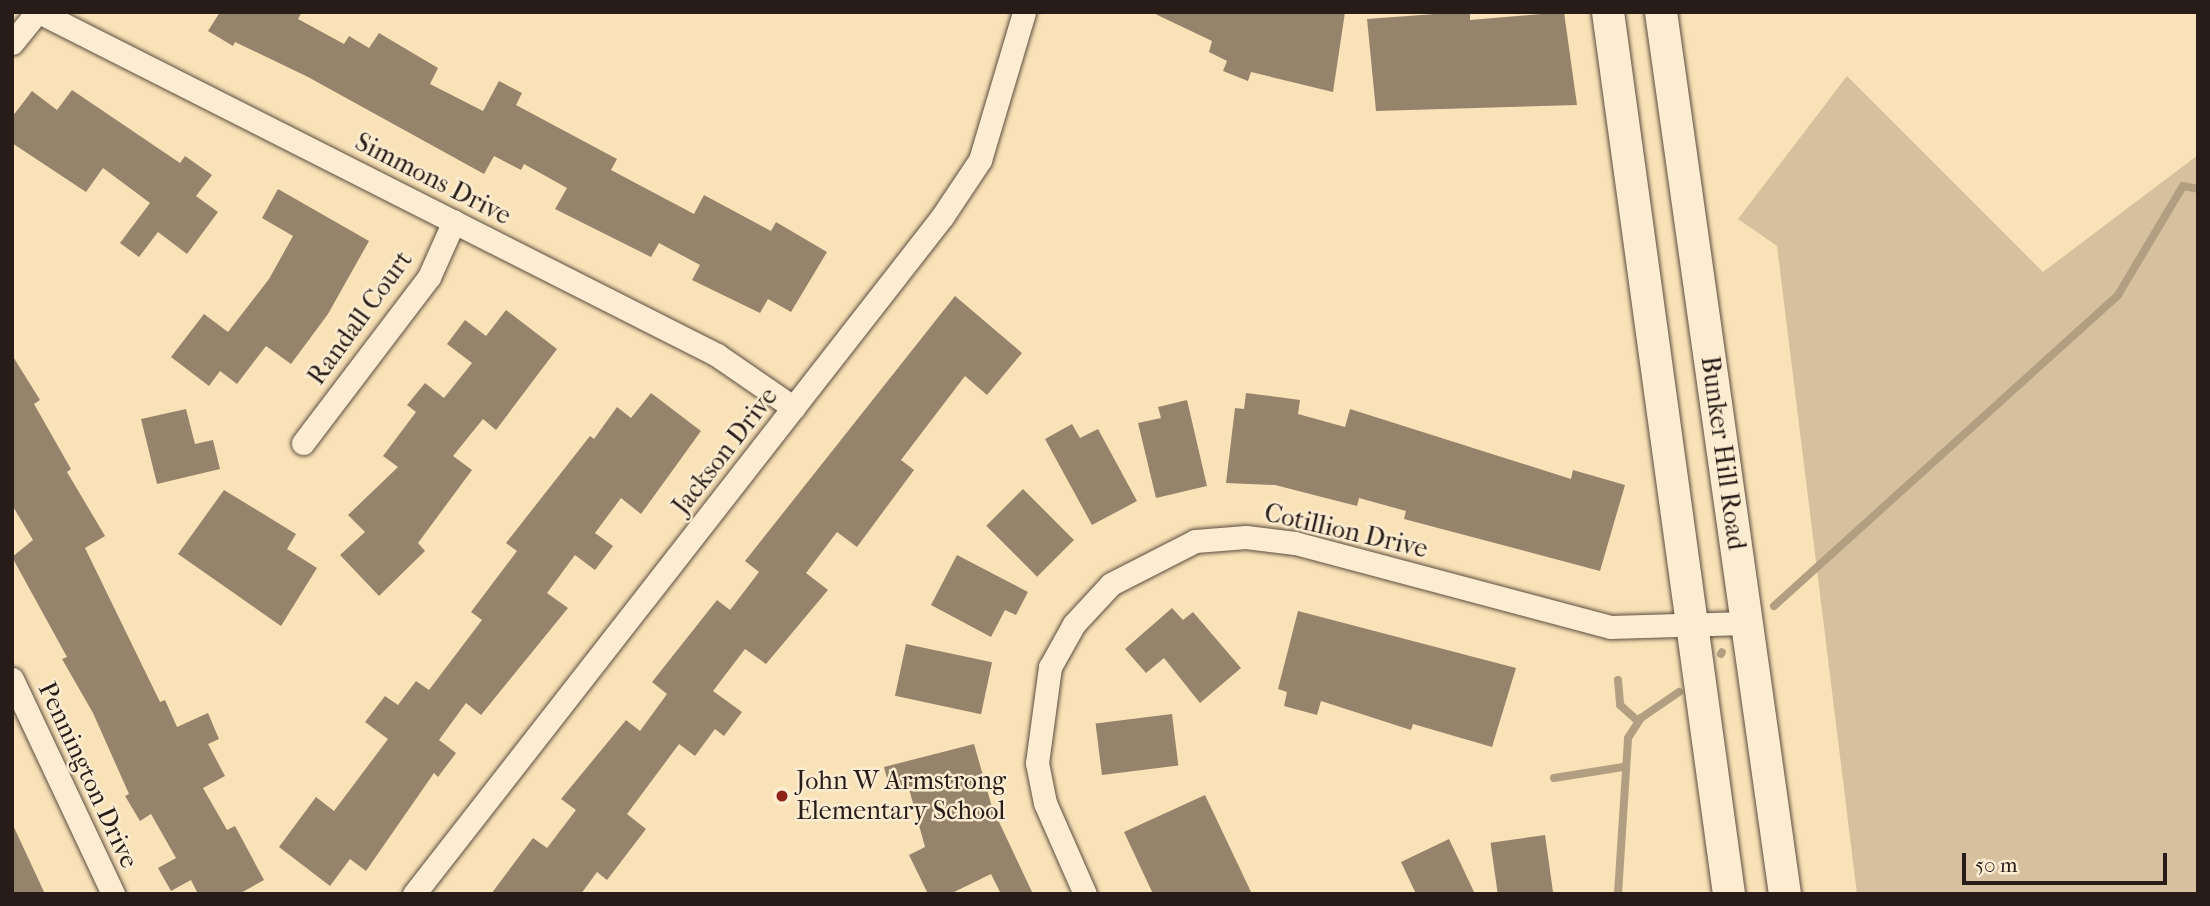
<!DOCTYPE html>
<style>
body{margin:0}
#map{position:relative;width:2210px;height:906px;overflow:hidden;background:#fae2b8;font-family:"IM FELL French Canon",serif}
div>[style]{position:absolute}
.green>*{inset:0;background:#d6c09d}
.stream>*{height:8px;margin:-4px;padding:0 4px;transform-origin:4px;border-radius:4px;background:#b29f81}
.building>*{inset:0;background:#95836b;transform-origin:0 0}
.roads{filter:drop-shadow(0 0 2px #5c4e3f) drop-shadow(0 0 2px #5c4e3f)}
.minor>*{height:23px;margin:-11.5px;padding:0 11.5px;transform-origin:11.5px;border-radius:11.5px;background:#fcecd1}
.secondary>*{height:32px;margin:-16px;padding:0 16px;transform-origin:16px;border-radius:16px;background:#fcecd1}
.dots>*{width:19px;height:19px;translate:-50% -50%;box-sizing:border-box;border:4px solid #fcecd1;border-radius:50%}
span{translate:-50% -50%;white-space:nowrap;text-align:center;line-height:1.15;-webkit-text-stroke:5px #fcecd1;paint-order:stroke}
.street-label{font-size:26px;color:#271c17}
.poi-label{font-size:26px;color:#271c17}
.left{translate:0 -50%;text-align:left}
.frame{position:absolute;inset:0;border:14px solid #271c17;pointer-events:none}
.scale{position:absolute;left:1962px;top:853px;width:205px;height:32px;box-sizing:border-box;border:4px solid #271c17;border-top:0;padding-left:9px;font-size:21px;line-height:24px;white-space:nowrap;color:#271c17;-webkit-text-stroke:5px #fcecd1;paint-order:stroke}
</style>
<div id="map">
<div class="green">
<div style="clip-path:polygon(1847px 76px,2043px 272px,2198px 155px,2198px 894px,1857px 894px,1777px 246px,1738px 219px)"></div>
</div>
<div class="stream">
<div style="left:1774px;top:606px;width:464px;rotate:-42.1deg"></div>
<div style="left:2118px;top:295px;width:127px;rotate:-59.2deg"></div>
<div style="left:2183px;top:186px;width:15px;rotate:11deg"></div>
<div style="left:1721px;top:654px;width:2px;rotate:-63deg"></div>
<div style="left:1618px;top:680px;width:25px;rotate:85deg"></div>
<div style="left:1620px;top:705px;width:24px;rotate:42deg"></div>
<div style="left:1554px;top:778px;width:70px;rotate:-9.1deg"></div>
<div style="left:1618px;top:894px;width:156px;rotate:-86.3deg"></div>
<div style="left:1628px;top:738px;width:24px;rotate:-57deg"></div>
<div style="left:1641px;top:718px;width:46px;rotate:-34.4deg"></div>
</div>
<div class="building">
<div style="clip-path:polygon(220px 12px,302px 12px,298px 19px,344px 44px,349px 36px,369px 48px,379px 33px,438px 68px,430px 84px,483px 111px,499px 81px,522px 93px,516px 105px,617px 159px,611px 170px,694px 214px,704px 195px,771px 231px,776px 222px,827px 252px,791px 312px,768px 299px,760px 313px,692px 280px,700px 265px,659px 243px,651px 257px,555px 209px,567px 188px,524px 164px,521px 170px,494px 156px,484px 174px,308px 77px,235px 42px,233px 46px,208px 31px)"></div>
<div style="clip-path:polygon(1151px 12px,1345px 12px,1333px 92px,1251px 72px,1248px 81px,1223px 71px,1227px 61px,1209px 52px,1212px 41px)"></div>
<div style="clip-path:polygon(1462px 12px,1470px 12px,1470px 20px,1564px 12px,1577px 105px,1376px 111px,1367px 19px)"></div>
<div style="clip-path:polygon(72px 90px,180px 163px,185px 156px,212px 175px,196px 196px,218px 212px,187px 254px,158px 232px,139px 257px,120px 243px,150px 203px,103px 168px,86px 192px,12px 143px,12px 117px,32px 91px,57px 110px)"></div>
<div style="clip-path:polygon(278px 189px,369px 241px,328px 314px,291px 364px,266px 346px,237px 384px,220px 371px,209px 386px,171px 357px,204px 314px,228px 332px,269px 279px,293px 236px,262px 218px)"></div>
<div style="clip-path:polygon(955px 296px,1022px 353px,987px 395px,965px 376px,901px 460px,914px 470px,857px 547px,837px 532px,806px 573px,828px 590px,766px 664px,745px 649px,713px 691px,742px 712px,724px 736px,715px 729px,695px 756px,679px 744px,627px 814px,646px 829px,607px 880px,597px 872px,581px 894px,491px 894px,533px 838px,547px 848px,576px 810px,561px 799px,626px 720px,640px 731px,667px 694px,652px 682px,717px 600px,730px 610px,759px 572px,745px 561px)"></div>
<div style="clip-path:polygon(506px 310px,557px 349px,496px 430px,483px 419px,453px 456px,472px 470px,418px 543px,425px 551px,379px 596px,340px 555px,365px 532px,348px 515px,398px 467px,383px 456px,416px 412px,407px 405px,425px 383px,444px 398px,472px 363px,447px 344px,465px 320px,486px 336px)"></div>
<div style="clip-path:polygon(12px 355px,40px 400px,34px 404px,71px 469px,67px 472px,105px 536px,85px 548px,160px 702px,165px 700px,177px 727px,208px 713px,219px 739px,208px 744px,225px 776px,203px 788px,227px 830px,235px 826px,264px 880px,239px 894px,198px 894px,191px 880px,171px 891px,158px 868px,176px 858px,151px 814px,140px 821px,125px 796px,129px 794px,93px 713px,62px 659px,67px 657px,12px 557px,33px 540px,12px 505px)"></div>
<div style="clip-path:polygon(651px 393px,701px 431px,641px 514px,621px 498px,595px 533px,613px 546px,595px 570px,575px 555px,547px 593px,568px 608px,481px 715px,466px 703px,439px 740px,456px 753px,438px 777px,434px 773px,366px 871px,350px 859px,330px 886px,279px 847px,316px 797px,334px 811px,388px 739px,365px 722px,385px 696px,398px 705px,416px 681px,429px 690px,482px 620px,471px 612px,517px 551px,506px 543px,590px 436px,594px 439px,617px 407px,631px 418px)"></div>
<div style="clip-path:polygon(1246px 393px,1300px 400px,1298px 414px,1345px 427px,1350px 409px,1571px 479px,1573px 470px,1625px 485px,1600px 571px,1404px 519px,1406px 511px,1359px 498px,1357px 506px,1275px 485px,1226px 483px,1235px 408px,1244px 409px)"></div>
<div style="clip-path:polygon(1187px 400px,1207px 486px,1156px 498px,1138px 423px,1161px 418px,1158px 407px)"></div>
<div style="clip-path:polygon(186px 409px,195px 444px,213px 440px,220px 469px,157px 484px,141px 419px)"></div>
<div style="clip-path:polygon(1072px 424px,1080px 438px,1098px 429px,1137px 501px,1092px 525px,1045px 439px)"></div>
<div style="left:1023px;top:489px;width:72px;height:52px;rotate:45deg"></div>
<div style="clip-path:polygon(224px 490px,296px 534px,287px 549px,317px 568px,281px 626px,178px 554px)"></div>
<div style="clip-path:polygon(957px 555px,1028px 592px,1016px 615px,1005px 610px,991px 637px,931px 605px)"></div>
<div style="clip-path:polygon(1172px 608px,1183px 620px,1193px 612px,1241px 668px,1200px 703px,1164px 658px,1146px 673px,1125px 649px)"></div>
<div style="clip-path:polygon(1298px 611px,1516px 668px,1492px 747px,1413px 724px,1411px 730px,1321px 701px,1317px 715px,1284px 706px,1287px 692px,1278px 689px)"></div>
<div style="left:906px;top:644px;width:88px;height:53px;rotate:12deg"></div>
<div style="left:1172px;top:714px;width:52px;height:77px;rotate:83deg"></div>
<div style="clip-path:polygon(974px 744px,992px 807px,1033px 894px,1001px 894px,991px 874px,950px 894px,928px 894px,909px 855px,925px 847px,908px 785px,890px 790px,884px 767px)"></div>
<div style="clip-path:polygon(1205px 795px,1252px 894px,1153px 894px,1124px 832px)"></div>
<div style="clip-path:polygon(12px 823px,45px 894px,12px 894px)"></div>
<div style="left:1545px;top:835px;width:60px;height:55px;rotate:82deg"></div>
<div style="clip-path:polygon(1449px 839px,1475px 894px,1416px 894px,1401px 862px)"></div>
</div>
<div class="roads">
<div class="minor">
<div style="left:39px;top:12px;width:760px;rotate:26.83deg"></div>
<div style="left:717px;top:355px;width:93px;rotate:34.5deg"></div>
<div style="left:12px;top:43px;width:40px;rotate:-51deg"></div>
<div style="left:303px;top:443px;width:208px;rotate:-52.8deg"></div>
<div style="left:429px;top:277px;width:61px;rotate:-65.9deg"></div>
<div style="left:12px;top:679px;width:238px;rotate:64.8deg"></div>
<div style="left:414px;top:894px;width:859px;rotate:-52.05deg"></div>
<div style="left:942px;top:217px;width:69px;rotate:-56.3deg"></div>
<div style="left:980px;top:160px;width:154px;rotate:-73.4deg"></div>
<div style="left:1085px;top:894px;width:99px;rotate:-113.7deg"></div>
<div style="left:1045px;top:803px;width:41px;rotate:-101.3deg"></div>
<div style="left:1037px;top:763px;width:97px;rotate:-82.3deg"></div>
<div style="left:1050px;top:667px;width:49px;rotate:-60.8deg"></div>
<div style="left:1074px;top:624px;width:54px;rotate:-47.2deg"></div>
<div style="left:1111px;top:584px;width:94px;rotate:-27.1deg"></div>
<div style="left:1195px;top:541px;width:51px;rotate:-4.5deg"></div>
<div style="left:1246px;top:537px;width:49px;rotate:7deg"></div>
<div style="left:1295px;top:543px;width:326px;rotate:14.9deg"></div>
<div style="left:1610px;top:627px;width:136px;rotate:-1.7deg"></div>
</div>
<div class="secondary">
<div style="left:1608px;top:12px;width:890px;rotate:82.19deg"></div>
<div style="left:1661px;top:12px;width:891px;rotate:82deg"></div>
</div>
</div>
<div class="dots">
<div style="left:782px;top:796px;background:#8f2418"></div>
</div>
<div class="street-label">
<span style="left:433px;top:179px;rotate:27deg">Simmons Drive</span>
<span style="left:360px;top:318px;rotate:-54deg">Randall Court</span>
<span style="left:725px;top:451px;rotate:-52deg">Jackson Drive</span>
<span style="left:1723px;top:453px;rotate:82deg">Bunker Hill Road</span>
<span style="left:1346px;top:531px;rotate:13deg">Cotillion Drive</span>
<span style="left:88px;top:775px;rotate:65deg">Pennington Drive</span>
</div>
<div class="poi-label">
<span class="left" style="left:796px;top:796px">John W Armstrong<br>Elementary School</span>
</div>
<div class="frame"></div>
<div class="scale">50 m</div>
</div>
